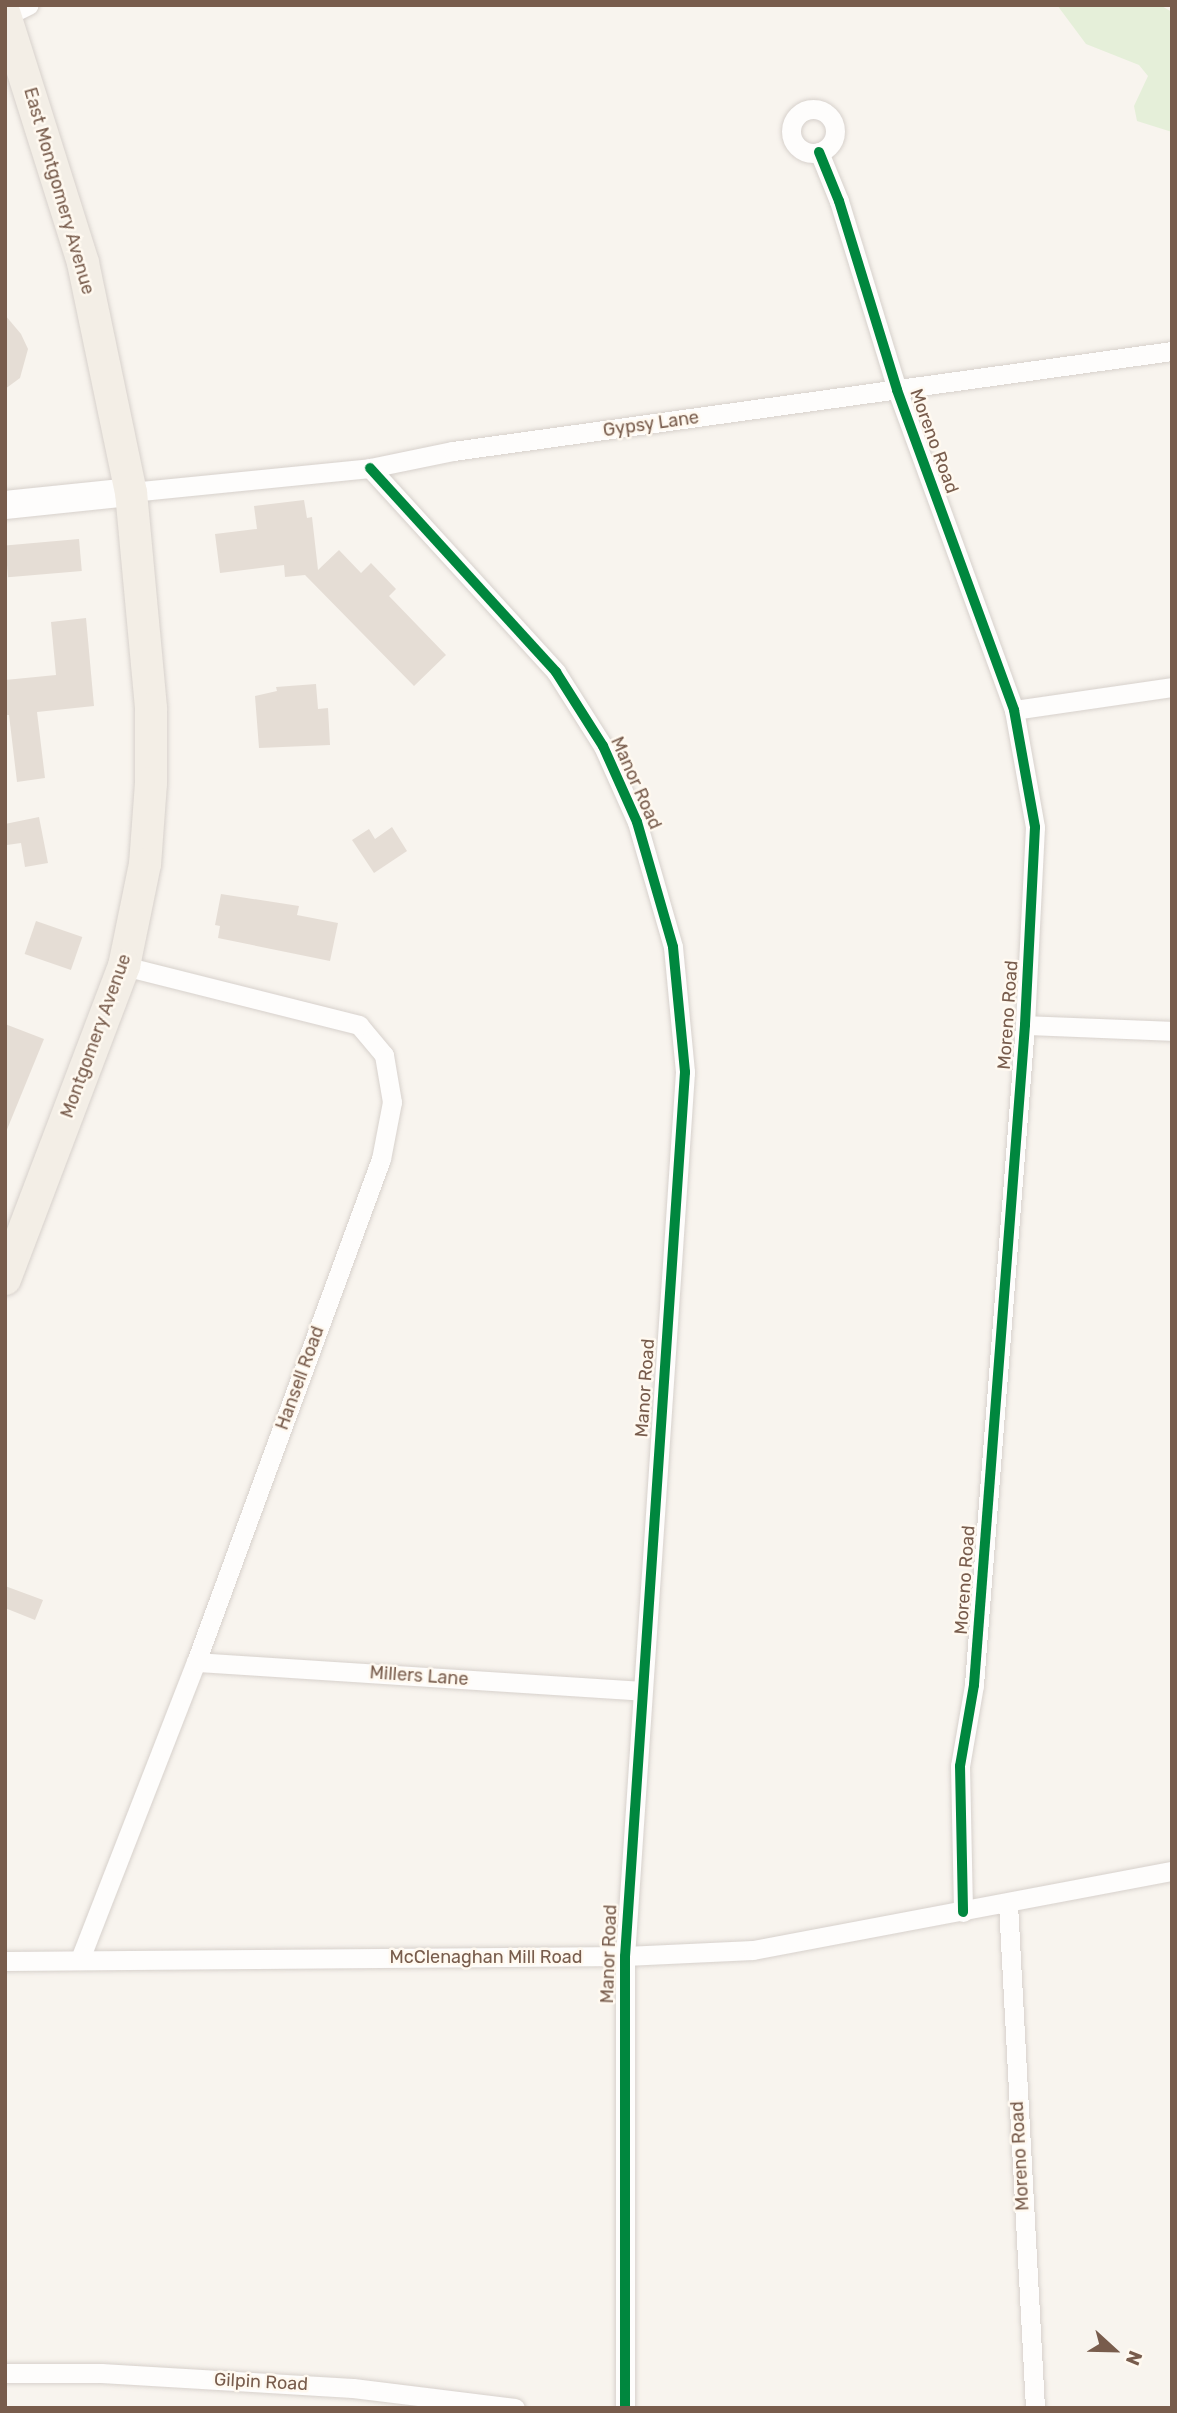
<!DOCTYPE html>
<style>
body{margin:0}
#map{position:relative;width:1177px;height:2413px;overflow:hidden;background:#f8f4ee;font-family:Rubik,sans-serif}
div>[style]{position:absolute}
.green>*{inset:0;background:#e5efd9}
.building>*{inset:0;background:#e5ddd5;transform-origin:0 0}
.roads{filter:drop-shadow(0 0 2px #d7d1cc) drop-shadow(0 0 2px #d7d1cc)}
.street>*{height:19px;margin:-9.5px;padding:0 9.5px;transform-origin:9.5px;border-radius:9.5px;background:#fefdfc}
.street>.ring{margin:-9.5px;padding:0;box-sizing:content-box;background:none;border:19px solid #fefdfc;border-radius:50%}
.secondary>*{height:28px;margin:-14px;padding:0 14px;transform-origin:14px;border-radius:14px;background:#fefdfc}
.primary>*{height:32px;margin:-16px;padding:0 16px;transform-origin:16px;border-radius:16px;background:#f3eee6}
.cycleway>*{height:10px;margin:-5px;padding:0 5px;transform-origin:5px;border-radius:5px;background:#00873e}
span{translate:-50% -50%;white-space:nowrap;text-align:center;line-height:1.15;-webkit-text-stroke:5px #fff9f0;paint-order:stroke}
.street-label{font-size:18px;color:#785c4c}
.frame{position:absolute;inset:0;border:7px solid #785c4c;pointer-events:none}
.north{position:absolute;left:1079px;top:2315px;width:70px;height:70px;-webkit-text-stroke:5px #fff9f0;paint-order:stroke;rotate:112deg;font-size:19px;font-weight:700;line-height:28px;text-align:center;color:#785c4c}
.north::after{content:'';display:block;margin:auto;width:24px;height:32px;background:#785c4c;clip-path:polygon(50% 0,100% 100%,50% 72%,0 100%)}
</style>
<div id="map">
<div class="green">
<div style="clip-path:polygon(1057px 5px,1160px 5px,1172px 12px,1172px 132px,1137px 121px,1134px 106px,1148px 76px,1139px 65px,1086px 44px)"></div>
</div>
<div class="building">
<div style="clip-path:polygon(5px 315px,21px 334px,28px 349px,20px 378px,5px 389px)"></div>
<div style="clip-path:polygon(304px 500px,307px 518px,312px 517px,318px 570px,339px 550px,361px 573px,371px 563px,396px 589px,389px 596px,446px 655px,414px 686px,305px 575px,285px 577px,284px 565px,220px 573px,215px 534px,257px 529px,254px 506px)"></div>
<div style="left:79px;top:539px;width:32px;height:74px;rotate:85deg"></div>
<div style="clip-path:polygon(86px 618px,94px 706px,37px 712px,45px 778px,17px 782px,9px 715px,5px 715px,5px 680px,56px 675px,51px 622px)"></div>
<div style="clip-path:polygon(316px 684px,318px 709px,328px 708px,330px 745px,259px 748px,255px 696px,277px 691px,276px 687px)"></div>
<div style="clip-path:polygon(39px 817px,48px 863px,25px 867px,21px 843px,7px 845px,5px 824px)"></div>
<div style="clip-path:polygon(392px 827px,407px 851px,374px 873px,352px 840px,369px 829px,375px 839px)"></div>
<div style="clip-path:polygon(221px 894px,299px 906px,297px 915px,338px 923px,330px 961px,218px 938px,220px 926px,215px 925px)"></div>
<div style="left:36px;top:921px;width:49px;height:35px;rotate:19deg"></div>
<div style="clip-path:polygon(5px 1024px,44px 1039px,6px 1132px,5px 1132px)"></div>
<div style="clip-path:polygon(5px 1586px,43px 1600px,35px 1620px,5px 1608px)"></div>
</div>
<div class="roads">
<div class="street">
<div style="left:6px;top:16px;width:25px;rotate:-26deg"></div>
<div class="ring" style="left:791px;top:109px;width:25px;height:25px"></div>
<div style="left:819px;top:152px;width:53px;rotate:67.8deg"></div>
<div style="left:839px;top:201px;width:198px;rotate:72.9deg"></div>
<div style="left:897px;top:390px;width:341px;rotate:69.9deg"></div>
<div style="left:1014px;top:710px;width:119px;rotate:79.8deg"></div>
<div style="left:1035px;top:827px;width:198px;rotate:92.9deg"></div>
<div style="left:1025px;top:1025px;width:662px;rotate:94.42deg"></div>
<div style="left:974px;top:1685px;width:82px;rotate:99.8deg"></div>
<div style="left:960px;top:1766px;width:146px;rotate:88.8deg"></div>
<div style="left:370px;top:468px;width:276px;rotate:47.6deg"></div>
<div style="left:556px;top:672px;width:88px;rotate:57.6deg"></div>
<div style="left:603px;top:746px;width:83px;rotate:65.9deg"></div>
<div style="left:637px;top:822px;width:130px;rotate:73.9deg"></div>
<div style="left:673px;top:947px;width:126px;rotate:84.5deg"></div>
<div style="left:685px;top:1072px;width:886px;rotate:93.88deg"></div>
<div style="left:625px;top:1956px;width:452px;rotate:90deg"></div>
<div style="left:131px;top:492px;width:240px;rotate:-5.7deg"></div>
<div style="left:370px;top:468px;width:85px;rotate:-11.6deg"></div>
<div style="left:453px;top:451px;width:726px;rotate:-7.92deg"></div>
<div style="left:1014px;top:710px;width:160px;rotate:-8.3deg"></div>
<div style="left:1025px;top:1025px;width:147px;rotate:2.3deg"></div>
<div style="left:196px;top:1662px;width:446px;rotate:3.7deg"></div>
<div style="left:1008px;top:1904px;width:505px;rotate:86.93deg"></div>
<div style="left:80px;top:1959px;width:319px;rotate:-68.7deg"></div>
<div style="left:196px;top:1662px;width:536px;rotate:-69.81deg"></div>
<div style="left:381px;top:1159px;width:58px;rotate:-79.1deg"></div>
<div style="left:392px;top:1102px;width:48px;rotate:-99.7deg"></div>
<div style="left:384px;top:1055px;width:39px;rotate:-130deg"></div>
<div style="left:359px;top:1025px;width:242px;rotate:-165.9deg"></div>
<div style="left:5px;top:1961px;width:620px;rotate:-0.46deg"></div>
<div style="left:625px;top:1956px;width:128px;rotate:-2.7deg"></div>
<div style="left:753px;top:1950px;width:426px;rotate:-10.7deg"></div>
<div style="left:5px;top:2373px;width:96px"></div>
<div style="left:101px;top:2373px;width:252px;rotate:3.4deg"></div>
<div style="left:353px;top:2388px;width:163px;rotate:7deg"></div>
</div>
<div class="secondary">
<div style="left:5px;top:505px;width:127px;rotate:-5.9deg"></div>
</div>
<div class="primary">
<div style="left:5px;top:15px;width:260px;rotate:72.5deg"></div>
<div style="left:83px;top:263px;width:234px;rotate:78.2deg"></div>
<div style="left:131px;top:492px;width:218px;rotate:84.7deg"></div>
<div style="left:151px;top:709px;width:74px;rotate:90deg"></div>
<div style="left:151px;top:783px;width:81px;rotate:94.2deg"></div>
<div style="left:145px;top:864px;width:104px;rotate:101.6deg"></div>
<div style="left:124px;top:966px;width:335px;rotate:110.8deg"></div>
</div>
</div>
<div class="cycleway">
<div style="left:819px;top:152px;width:53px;rotate:67.8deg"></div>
<div style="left:839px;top:201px;width:198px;rotate:72.9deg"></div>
<div style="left:897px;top:390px;width:341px;rotate:69.9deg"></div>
<div style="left:1014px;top:710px;width:119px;rotate:79.8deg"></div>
<div style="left:1035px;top:827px;width:198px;rotate:92.9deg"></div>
<div style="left:1025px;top:1025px;width:662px;rotate:94.42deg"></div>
<div style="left:974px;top:1685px;width:82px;rotate:99.8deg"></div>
<div style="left:960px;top:1766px;width:146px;rotate:88.8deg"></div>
<div style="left:370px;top:468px;width:276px;rotate:47.6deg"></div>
<div style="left:556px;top:672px;width:88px;rotate:57.6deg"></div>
<div style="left:603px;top:746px;width:83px;rotate:65.9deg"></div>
<div style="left:637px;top:822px;width:130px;rotate:73.9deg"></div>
<div style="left:673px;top:947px;width:126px;rotate:84.5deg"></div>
<div style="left:685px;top:1072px;width:886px;rotate:93.88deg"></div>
<div style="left:625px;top:1956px;width:452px;rotate:90deg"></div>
</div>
<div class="street-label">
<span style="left:59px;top:191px;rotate:74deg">East Montgomery Avenue</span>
<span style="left:651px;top:424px;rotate:-8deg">Gypsy Lane</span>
<span style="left:934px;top:441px;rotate:70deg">Moreno Road</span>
<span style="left:636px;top:783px;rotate:66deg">Manor Road</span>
<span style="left:1008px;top:1015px;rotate:-86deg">Moreno Road</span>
<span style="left:96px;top:1036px;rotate:-70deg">Montgomery Avenue</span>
<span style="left:300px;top:1378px;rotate:-70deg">Hansell Road</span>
<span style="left:645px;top:1388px;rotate:-86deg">Manor Road</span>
<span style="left:965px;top:1580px;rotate:-86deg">Moreno Road</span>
<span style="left:419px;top:1676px;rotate:4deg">Millers Lane</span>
<span style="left:609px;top:1954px;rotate:-88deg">Manor Road</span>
<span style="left:486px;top:1957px">McClenaghan Mill Road</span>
<span style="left:1020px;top:2156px;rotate:-93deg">Moreno Road</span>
<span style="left:261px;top:2382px;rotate:3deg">Gilpin Road</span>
</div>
<div class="frame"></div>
<div class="north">N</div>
</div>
